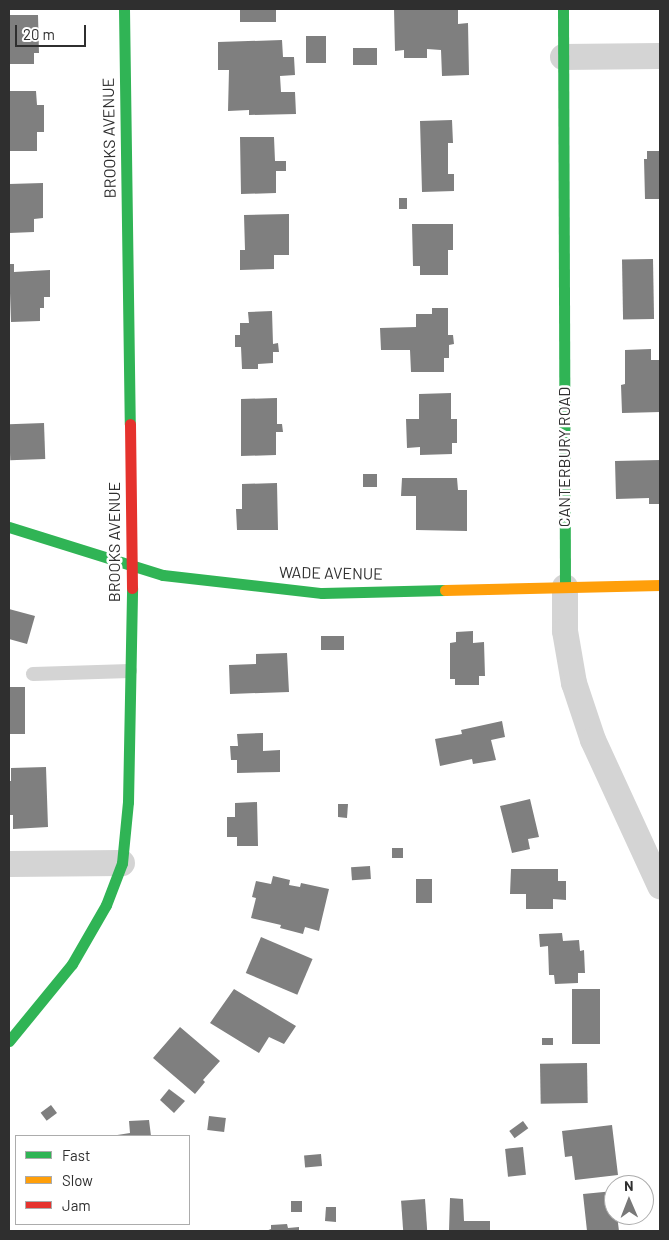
<!DOCTYPE html>
<style>
body{margin:0}
#map{position:relative;width:669px;height:1240px;overflow:hidden;background:#fff;font-family:Barlow,sans-serif}
div>[style]{position:absolute}
.building>*{inset:0;background:#7f7f7f;transform-origin:0 0}
.lane>*{height:14px;margin:-7px;padding:0 7px;transform-origin:7px;border-radius:7px;background:#d4d4d4}
.street>*{height:26px;margin:-13px;padding:0 13px;transform-origin:13px;border-radius:13px;background:#d4d4d4}
.fast>*{height:11px;margin:-5.5px;padding:0 5.5px;transform-origin:5.5px;border-radius:5.5px;background:#30b455}
.slow>*{height:11px;margin:-5.5px;padding:0 5.5px;transform-origin:5.5px;border-radius:5.5px;background:#ff9f0a}
.jam>*{height:11px;margin:-5.5px;padding:0 5.5px;transform-origin:5.5px;border-radius:5.5px;background:#e5322d}
span{translate:-50% -50%;white-space:nowrap;text-align:center;line-height:1.15;-webkit-text-stroke:5px #fff;paint-order:stroke}
.street-label{font-size:16px;color:#2f2f2f}
.frame{position:absolute;inset:0;border:10px solid #2f2f2f;pointer-events:none}
.legend{position:absolute;left:15px;top:1135px;width:175px;height:90px;box-sizing:border-box;background:#fff;border:1px solid #acacac;margin:0;padding:6px 9px;list-style:none;font-size:15px;color:#2f2f2f}
.legend li{display:flex;align-items:center;gap:10px;height:25px}
.legend b{width:25px;border:1px solid #acacac}
.north{position:absolute;left:604px;top:1175px;width:50px;height:50px;box-sizing:border-box;background:#fff;border:1px solid #acacac;border-radius:50%;rotate:359deg;font-size:14px;font-weight:700;line-height:20px;text-align:center;color:#2f2f2f}
.north::after{content:'';display:block;margin:auto;width:18px;height:22px;background:#787878;clip-path:polygon(50% 0,100% 100%,50% 72%,0 100%)}
.scale{position:absolute;left:15px;top:25px;width:71px;height:22px;box-sizing:border-box;border:2px solid #2f2f2f;border-top:0;padding-left:6px;font-size:15px;line-height:18px;white-space:nowrap;color:#2f2f2f;-webkit-text-stroke:4px #fff;paint-order:stroke}
</style>
<div id="map">
<div class="building">
<div style="left:240px;top:9px;width:36px;height:13px"></div>
<div style="clip-path:polygon(394px 9px,458px 9px,458px 24px,468px 23px,469px 75px,442px 76px,441px 50px,427px 49px,427px 58px,404px 58px,404px 50px,395px 51px)"></div>
<div style="clip-path:polygon(9px 15px,38px 15px,39px 53px,34px 53px,34px 64px,9px 64px)"></div>
<div style="left:326px;top:36px;width:27px;height:20px;rotate:90deg"></div>
<div style="clip-path:polygon(282px 40px,283px 57px,294px 57px,295px 75px,280px 76px,281px 92px,295px 92px,296px 114px,249px 115px,249px 110px,228px 111px,229px 70px,218px 70px,218px 42px)"></div>
<div style="left:377px;top:48px;width:17px;height:24px;rotate:90deg"></div>
<div style="clip-path:polygon(9px 91px,36px 91px,37px 105px,44px 105px,44px 132px,37px 132px,37px 151px,9px 151px)"></div>
<div style="clip-path:polygon(452px 120px,453px 143px,448px 143px,448px 174px,454px 174px,454px 191px,422px 192px,420px 121px)"></div>
<div style="clip-path:polygon(240px 137px,274px 137px,275px 161px,286px 161px,286px 171px,276px 171px,276px 193px,241px 194px)"></div>
<div style="clip-path:polygon(647px 151px,660px 151px,660px 199px,645px 199px,644px 159px,647px 159px)"></div>
<div style="clip-path:polygon(43px 183px,43px 218px,34px 219px,34px 232px,9px 233px,9px 184px)"></div>
<div style="left:399px;top:198px;width:8px;height:11px"></div>
<div style="clip-path:polygon(289px 214px,289px 255px,274px 255px,274px 269px,240px 270px,240px 250px,245px 250px,244px 215px)"></div>
<div style="clip-path:polygon(412px 224px,453px 224px,453px 250px,448px 250px,448px 275px,420px 275px,420px 266px,413px 266px)"></div>
<div style="left:653px;top:259px;width:60px;height:31px;rotate:89deg"></div>
<div style="clip-path:polygon(9px 264px,14px 264px,14px 272px,50px 270px,50px 297px,44px 297px,44px 308px,40px 308px,40px 321px,11px 322px)"></div>
<div style="clip-path:polygon(432px 308px,448px 308px,448px 335px,453px 335px,454px 344px,449px 345px,449px 358px,444px 358px,444px 372px,411px 372px,410px 350px,381px 350px,380px 328px,416px 327px,416px 314px,432px 314px)"></div>
<div style="clip-path:polygon(272px 311px,273px 344px,278px 343px,279px 352px,273px 352px,273px 363px,258px 364px,258px 369px,242px 369px,241px 347px,235px 347px,235px 335px,240px 335px,240px 323px,249px 323px,248px 312px)"></div>
<div style="clip-path:polygon(651px 349px,651px 360px,660px 360px,660px 412px,622px 413px,621px 385px,625px 384px,625px 350px)"></div>
<div style="clip-path:polygon(451px 393px,451px 419px,457px 419px,457px 443px,452px 443px,452px 454px,420px 455px,420px 447px,407px 448px,406px 419px,419px 419px,419px 394px)"></div>
<div style="clip-path:polygon(277px 398px,277px 424px,282px 424px,283px 432px,276px 432px,276px 455px,241px 456px,241px 399px)"></div>
<div style="left:44px;top:423px;width:36px;height:35px;rotate:88deg"></div>
<div style="clip-path:polygon(660px 460px,660px 504px,649px 504px,649px 498px,616px 499px,615px 461px)"></div>
<div style="left:363px;top:474px;width:14px;height:13px"></div>
<div style="clip-path:polygon(402px 478px,457px 478px,458px 490px,467px 490px,467px 531px,416px 530px,416px 496px,401px 496px)"></div>
<div style="clip-path:polygon(277px 483px,278px 530px,237px 530px,236px 509px,242px 509px,242px 484px)"></div>
<div style="clip-path:polygon(9px 609px,35px 616px,27px 644px,9px 639px)"></div>
<div style="clip-path:polygon(473px 631px,473px 643px,484px 642px,485px 676px,479px 676px,479px 685px,455px 685px,455px 679px,450px 679px,450px 643px,456px 642px,456px 632px)"></div>
<div style="left:321px;top:636px;width:23px;height:14px"></div>
<div style="clip-path:polygon(287px 653px,289px 692px,230px 694px,229px 665px,256px 664px,256px 654px)"></div>
<div style="left:9px;top:687px;width:16px;height:47px"></div>
<div style="clip-path:polygon(502px 721px,505px 737px,491px 740px,496px 760px,473px 764px,472px 759px,440px 766px,435px 739px,462px 734px,461px 730px)"></div>
<div style="clip-path:polygon(263px 733px,263px 751px,280px 750px,280px 772px,237px 773px,237px 760px,231px 760px,230px 746px,238px 746px,237px 734px)"></div>
<div style="clip-path:polygon(46px 767px,48px 827px,13px 829px,13px 815px,9px 815px,9px 781px,11px 781px,11px 768px)"></div>
<div style="clip-path:polygon(530px 799px,539px 837px,528px 839px,530px 849px,512px 853px,500px 806px)"></div>
<div style="clip-path:polygon(257px 802px,258px 846px,237px 846px,237px 837px,227px 837px,227px 817px,235px 817px,235px 803px)"></div>
<div style="clip-path:polygon(338px 804px,348px 804px,347px 818px,338px 817px)"></div>
<div style="left:392px;top:848px;width:11px;height:10px"></div>
<div style="left:370px;top:866px;width:13px;height:19px;rotate:86deg"></div>
<div style="clip-path:polygon(511px 869px,558px 869px,558px 881px,566px 881px,566px 900px,553px 899px,553px 909px,526px 909px,526px 894px,510px 894px)"></div>
<div style="clip-path:polygon(273px 876px,290px 880px,289px 885px,300px 887px,301px 883px,329px 889px,319px 931px,305px 927px,303px 934px,280px 928px,281px 925px,251px 918px,256px 898px,252px 897px,256px 881px,271px 884px)"></div>
<div style="left:416px;top:879px;width:16px;height:24px"></div>
<div style="clip-path:polygon(562px 933px,563px 941px,579px 940px,580px 951px,584px 950px,585px 973px,578px 973px,578px 983px,555px 984px,554px 975px,549px 975px,548px 946px,540px 947px,539px 934px)"></div>
<div style="left:261px;top:937px;width:56px;height:39px;rotate:23deg"></div>
<div style="clip-path:polygon(234px 989px,296px 1026px,284px 1044px,269px 1037px,259px 1053px,210px 1023px)"></div>
<div style="left:572px;top:989px;width:28px;height:55px"></div>
<div style="clip-path:polygon(180px 1027px,220px 1061px,203px 1080px,205px 1082px,195px 1094px,153px 1058px)"></div>
<div style="left:542px;top:1038px;width:11px;height:7px"></div>
<div style="left:587px;top:1063px;width:40px;height:47px;rotate:89deg"></div>
<div style="clip-path:polygon(169px 1089px,185px 1101px,174px 1113px,160px 1100px)"></div>
<div style="left:51px;top:1105px;width:10px;height:13px;rotate:53deg"></div>
<div style="left:209px;top:1116px;width:17px;height:14px;rotate:7deg"></div>
<div style="clip-path:polygon(149px 1120px,151px 1136px,111px 1136px,130px 1133px,129px 1121px)"></div>
<div style="left:523px;top:1121px;width:9px;height:17px;rotate:54deg"></div>
<div style="clip-path:polygon(612px 1125px,618px 1175px,575px 1180px,572px 1156px,565px 1157px,562px 1131px)"></div>
<div style="left:523px;top:1147px;width:28px;height:18px;rotate:84deg"></div>
<div style="left:321px;top:1154px;width:12px;height:17px;rotate:85deg"></div>
<div style="clip-path:polygon(614px 1191px,614px 1215px,617px 1215px,619px 1231px,587px 1231px,583px 1194px)"></div>
<div style="clip-path:polygon(450px 1198px,463px 1199px,464px 1221px,490px 1221px,490px 1231px,449px 1231px)"></div>
<div style="left:425px;top:1199px;width:32px;height:24px;rotate:86deg"></div>
<div style="left:302px;top:1201px;width:11px;height:11px;rotate:90deg"></div>
<div style="clip-path:polygon(326px 1207px,336px 1207px,336px 1222px,325px 1221px)"></div>
<div style="clip-path:polygon(287px 1224px,288px 1228px,299px 1227px,299px 1231px,266px 1231px,271px 1229px,271px 1225px)"></div>
</div>
<div class="lane">
<div style="left:33px;top:674px;width:97px;rotate:-1.8deg"></div>
</div>
<div class="street">
<div style="left:563px;top:57px;width:97px;rotate:-0.6deg"></div>
<div style="left:565px;top:587px;width:44px;rotate:90deg"></div>
<div style="left:565px;top:631px;width:53px;rotate:80.2deg"></div>
<div style="left:574px;top:683px;width:60px;rotate:71.6deg"></div>
<div style="left:593px;top:740px;width:161px;rotate:65.3deg"></div>
<div style="left:9px;top:864px;width:113px;rotate:-0.5deg"></div>
</div>
<div class="fast">
<div style="left:124px;top:9px;width:415px;rotate:89.2deg"></div>
<div style="left:563px;top:9px;width:578px;rotate:89.8deg"></div>
<div style="left:9px;top:527px;width:161px;rotate:17.3deg"></div>
<div style="left:163px;top:575px;width:160px;rotate:6.5deg"></div>
<div style="left:322px;top:593px;width:123px;rotate:-1.4deg"></div>
<div style="left:9px;top:1041px;width:99px;rotate:-50.7deg"></div>
<div style="left:72px;top:964px;width:68px;rotate:-60deg"></div>
<div style="left:106px;top:905px;width:45px;rotate:-69.1deg"></div>
<div style="left:122px;top:863px;width:61px;rotate:-84.4deg"></div>
<div style="left:128px;top:802px;width:214px;rotate:-88.9deg"></div>
</div>
<div class="slow">
<div style="left:445px;top:590px;width:215px;rotate:-1.3deg"></div>
</div>
<div class="jam">
<div style="left:130px;top:424px;width:164px;rotate:89.3deg"></div>
</div>
<div class="street-label">
<span style="left:109px;top:138px;rotate:-91deg">BROOKS AVENUE</span>
<span style="left:564px;top:457px;rotate:-90deg">CANTERBURY ROAD</span>
<span style="left:114px;top:542px;rotate:-90deg">BROOKS AVENUE</span>
<span style="left:331px;top:573px;rotate:1deg">WADE AVENUE</span>
</div>
<div class="frame"></div>
<ul class="legend">
<li><b style="height:6px;background:#30b455"></b>Fast</li>
<li><b style="height:6px;background:#ff9f0a"></b>Slow</li>
<li><b style="height:6px;background:#e5322d"></b>Jam</li>
</ul>
<div class="north">N</div>
<div class="scale">20 m</div>
</div>
